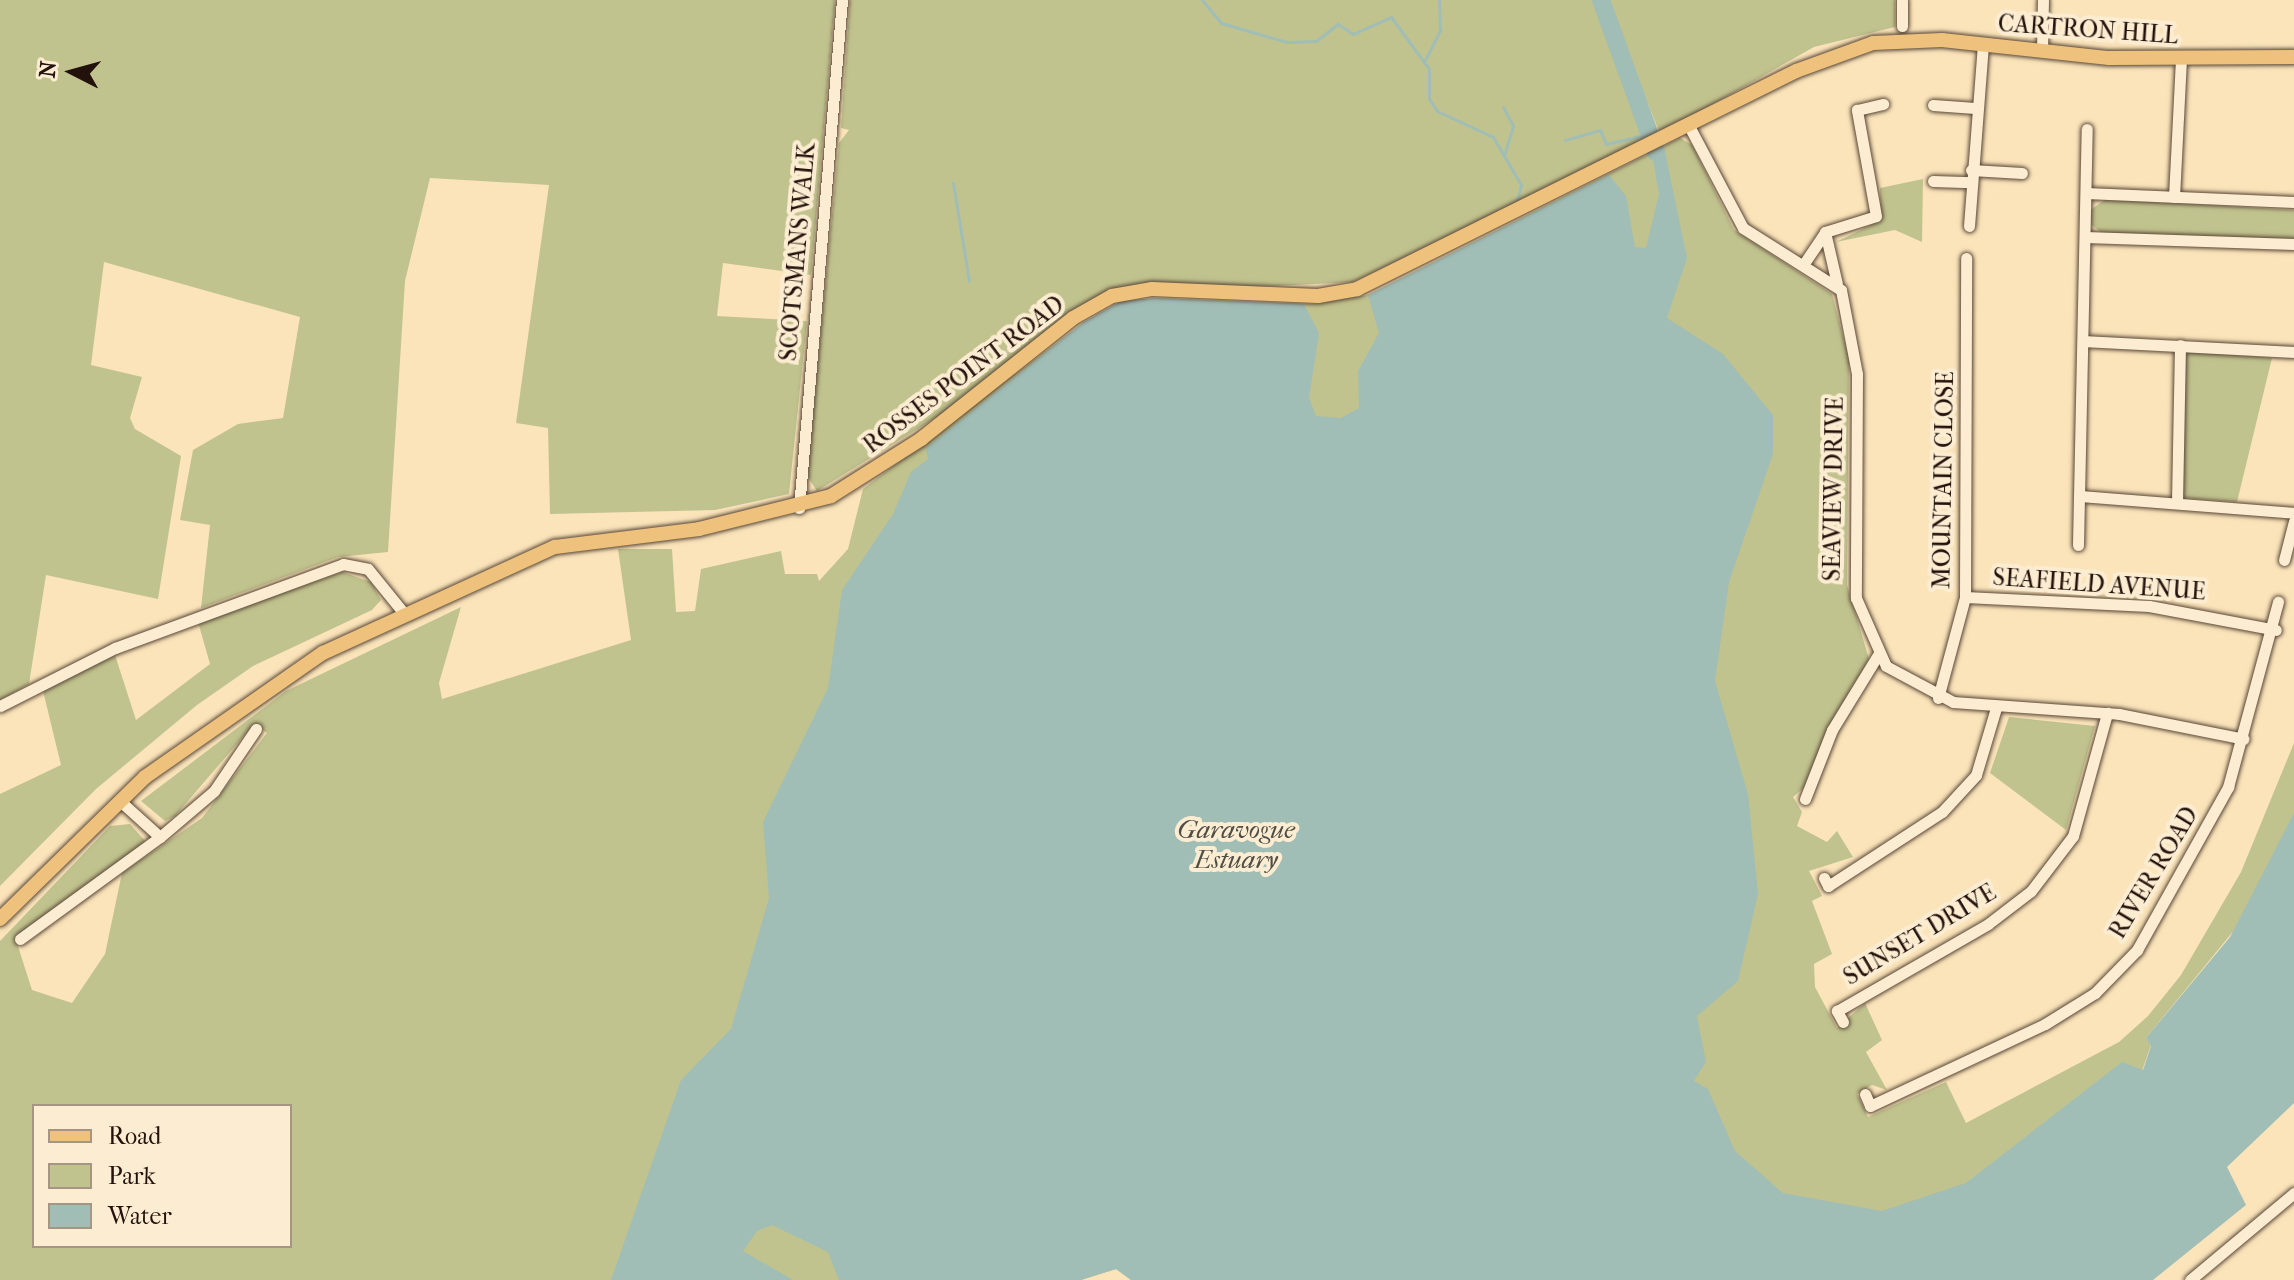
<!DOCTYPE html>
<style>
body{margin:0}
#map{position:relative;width:2294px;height:1280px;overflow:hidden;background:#fbe4ba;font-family:"IM FELL French Canon",serif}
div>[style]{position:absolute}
.green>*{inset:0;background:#c1c38e}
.water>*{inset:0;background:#a0bdb6}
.stream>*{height:3px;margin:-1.5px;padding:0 1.5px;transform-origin:1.5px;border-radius:1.5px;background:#a0bdb6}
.river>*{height:18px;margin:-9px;padding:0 9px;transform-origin:9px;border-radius:9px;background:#a0bdb6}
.roads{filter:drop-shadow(0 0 2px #584637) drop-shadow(0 0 2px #584637)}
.minor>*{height:11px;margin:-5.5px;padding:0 5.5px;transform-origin:5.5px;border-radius:5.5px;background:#fcedd2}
.major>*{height:14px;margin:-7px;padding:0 7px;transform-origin:7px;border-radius:7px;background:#eec27d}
span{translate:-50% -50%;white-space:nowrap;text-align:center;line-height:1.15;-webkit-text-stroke:8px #fcedd2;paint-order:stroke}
.street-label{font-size:24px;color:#22120b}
.water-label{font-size:26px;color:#4e4e47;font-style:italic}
.legend{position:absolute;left:32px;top:1104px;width:260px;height:144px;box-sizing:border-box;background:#fcedd2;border:2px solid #a59582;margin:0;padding:10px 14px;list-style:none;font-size:24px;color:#22120b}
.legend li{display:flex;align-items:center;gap:16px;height:40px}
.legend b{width:40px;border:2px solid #a59582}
.north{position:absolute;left:32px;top:32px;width:80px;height:80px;-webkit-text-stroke:6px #fcedd2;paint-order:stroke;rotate:276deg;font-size:22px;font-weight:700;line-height:32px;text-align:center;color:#22120b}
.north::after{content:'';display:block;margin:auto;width:28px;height:36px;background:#22120b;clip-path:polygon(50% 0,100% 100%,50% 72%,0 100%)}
</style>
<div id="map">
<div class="green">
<div style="clip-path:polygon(0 0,835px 0,811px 275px,723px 263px,717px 316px,807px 321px,789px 494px,715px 510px,550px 514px,548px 428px,516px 423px,549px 185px,430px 178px,405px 281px,388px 552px,338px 557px,201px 608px,210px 525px,180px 520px,193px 450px,238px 424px,283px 418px,300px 317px,104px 262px,91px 365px,142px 377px,130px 418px,135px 429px,181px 456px,158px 599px,46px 575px,29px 684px,0 700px)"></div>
<div style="clip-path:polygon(850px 0,1598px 0,1649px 141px,1353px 282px,1101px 295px,961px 402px,817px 491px,807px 476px,839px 143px,849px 130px,841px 128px)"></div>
<div style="clip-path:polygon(1607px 0,1895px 0,1895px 27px,1814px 47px,1660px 134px)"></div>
<div style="clip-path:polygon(evenodd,1680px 138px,1692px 145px,1734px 230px,1832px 294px,1849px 359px,1847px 585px,1869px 659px,1828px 727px,1807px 785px,1793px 797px,1802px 812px,1797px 826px,1827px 842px,1837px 831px,1853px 857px,1809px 871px,1822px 896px,1812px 901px,1832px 954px,1814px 964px,1815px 987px,1837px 1028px,1865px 1003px,1882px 1040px,1866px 1052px,1887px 1090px,1872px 1085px,1857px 1094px,1868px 1117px,1946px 1082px,1966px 1123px,2119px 1042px,2148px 1016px,2181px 975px,2241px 872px,2294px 743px,2294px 857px,2146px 1038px,2151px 1045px,2142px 1071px,1912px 1280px,1131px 1280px,1116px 1269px,1081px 1280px,0 1280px,0 941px,110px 826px,130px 824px,146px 842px,15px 937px,32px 990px,72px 1003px,105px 954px,122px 873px,202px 818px,267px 733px,254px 724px,175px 816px,165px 821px,141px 801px,286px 691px,461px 607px,439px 683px,442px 699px,631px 640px,618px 549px,672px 549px,676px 612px,695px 611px,701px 569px,781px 551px,785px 574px,817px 574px,819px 581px,848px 549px,863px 489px,1084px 322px,1155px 298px,1313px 304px,1368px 295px,1680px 138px,34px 1106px,290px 1106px,290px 1246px,34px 1246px,34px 1106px)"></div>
<div style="clip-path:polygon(1923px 179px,1922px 242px,1895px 230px,1836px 242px,1881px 220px,1880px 188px)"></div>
<div style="clip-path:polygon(2106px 199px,2294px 210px,2294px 241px,2102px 233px,2089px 223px,2089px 211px)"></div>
<div style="clip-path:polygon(2184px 351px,2272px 358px,2237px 502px,2183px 498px)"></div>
<div style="clip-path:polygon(342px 572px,371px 582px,381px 600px,372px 610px,253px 666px,197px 705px,96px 789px,0 886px,0 794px,61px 765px,43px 691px,115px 655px,136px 720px,210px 664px,198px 622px)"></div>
<div style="clip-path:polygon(2009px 717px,2095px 726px,2066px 830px,1990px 773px)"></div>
</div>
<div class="water">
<div style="clip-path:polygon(1664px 147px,1687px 258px,1667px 318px,1723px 354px,1773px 415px,1773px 454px,1729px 582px,1715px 681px,1748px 794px,1758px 894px,1738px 981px,1697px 1016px,1706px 1062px,1694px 1081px,1708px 1089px,1735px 1151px,1783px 1193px,1882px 1211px,1966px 1183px,2122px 1062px,2143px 1070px,2151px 1046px,2146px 1038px,2230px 937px,2294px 813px,2294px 1103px,2227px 1167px,2246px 1205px,2153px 1280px,1131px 1280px,1116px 1269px,1081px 1280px,839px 1280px,828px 1252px,772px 1225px,757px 1231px,743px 1251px,793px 1280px,611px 1280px,681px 1080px,731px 1029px,769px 898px,763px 822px,828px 688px,842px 590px,893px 514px,911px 472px,928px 459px,926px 448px,1084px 322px,1121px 301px,1155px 298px,1304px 304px,1319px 333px,1309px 398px,1316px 416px,1341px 418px,1359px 408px,1358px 371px,1379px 333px,1368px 295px,1609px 175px,1626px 196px,1635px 247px,1646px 248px,1659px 194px,1652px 154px)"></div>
</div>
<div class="stream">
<div style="left:1202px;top:0;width:30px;rotate:50deg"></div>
<div style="left:1221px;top:23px;width:69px;rotate:16.1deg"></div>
<div style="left:1287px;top:42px;width:29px;rotate:-2deg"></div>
<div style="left:1316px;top:41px;width:28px;rotate:-38deg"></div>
<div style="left:1338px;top:24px;width:18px;rotate:34deg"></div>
<div style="left:1353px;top:34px;width:42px;rotate:-24.1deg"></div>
<div style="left:1391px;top:17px;width:64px;rotate:53.8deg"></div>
<div style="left:1429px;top:69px;width:30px;rotate:90deg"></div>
<div style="left:1429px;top:99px;width:14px;rotate:56deg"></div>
<div style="left:1437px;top:111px;width:62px;rotate:24.9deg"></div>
<div style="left:1493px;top:137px;width:56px;rotate:59.7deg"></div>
<div style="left:1521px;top:185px;width:21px;rotate:104deg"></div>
<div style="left:1425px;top:60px;width:34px;rotate:-63deg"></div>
<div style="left:1440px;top:30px;width:30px;rotate:-92deg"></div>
<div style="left:1503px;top:107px;width:21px;rotate:62deg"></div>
<div style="left:1513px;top:126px;width:31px;rotate:107deg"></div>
<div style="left:1565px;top:140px;width:36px;rotate:-16deg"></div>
<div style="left:1600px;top:130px;width:15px;rotate:67deg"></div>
<div style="left:1606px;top:144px;width:44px;rotate:-13.1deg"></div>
<div style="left:953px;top:183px;width:99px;rotate:80.7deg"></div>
</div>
<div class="river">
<div style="left:1601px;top:0;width:162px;rotate:70.1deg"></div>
</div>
<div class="roads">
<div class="minor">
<div style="left:1902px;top:0;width:26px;rotate:90deg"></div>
<div style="left:2042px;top:51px;width:51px;rotate:-88.9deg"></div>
<div style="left:1933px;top:105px;width:42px;rotate:4.1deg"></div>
<div style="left:1689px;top:126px;width:115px;rotate:62.1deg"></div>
<div style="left:1743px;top:228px;width:116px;rotate:32.3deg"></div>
<div style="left:1841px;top:290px;width:86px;rotate:79.2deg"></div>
<div style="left:1857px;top:374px;width:224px;rotate:90.3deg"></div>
<div style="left:1856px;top:598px;width:74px;rotate:66.2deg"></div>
<div style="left:1886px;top:666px;width:76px;rotate:28.2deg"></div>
<div style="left:1953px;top:702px;width:166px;rotate:4.1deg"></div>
<div style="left:2119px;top:714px;width:127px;rotate:11.3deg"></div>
<div style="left:1971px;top:170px;width:51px;rotate:3.4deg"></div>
<div style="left:1933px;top:181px;width:38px;rotate:2deg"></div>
<div style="left:2086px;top:193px;width:208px;rotate:2.5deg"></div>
<div style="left:2174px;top:197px;width:138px;rotate:-87.1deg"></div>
<div style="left:1969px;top:226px;width:182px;rotate:-85.6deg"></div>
<div style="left:1825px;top:232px;width:53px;rotate:77deg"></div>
<div style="left:2085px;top:237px;width:209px;rotate:1.9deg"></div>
<div style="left:1803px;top:265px;width:40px;rotate:-56deg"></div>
<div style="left:1825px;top:232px;width:53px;rotate:-17.4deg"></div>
<div style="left:1876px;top:216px;width:108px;rotate:-100.2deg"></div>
<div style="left:1857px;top:110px;width:27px;rotate:-13deg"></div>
<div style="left:2083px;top:341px;width:211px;rotate:3deg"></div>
<div style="left:2080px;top:496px;width:215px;rotate:4.5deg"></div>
<div style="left:2177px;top:502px;width:157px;rotate:-88.9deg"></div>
<div style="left:799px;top:508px;width:510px;rotate:-85.16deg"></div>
<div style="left:2078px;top:545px;width:416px;rotate:-88.8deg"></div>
<div style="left:2284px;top:560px;width:40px;rotate:-75.6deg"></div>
<div style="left:1965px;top:597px;width:184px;rotate:2.8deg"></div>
<div style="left:2149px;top:606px;width:129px;rotate:10.7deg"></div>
<div style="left:1938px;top:698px;width:105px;rotate:-75deg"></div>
<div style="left:1965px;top:597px;width:339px;rotate:-89.8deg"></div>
<div style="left:0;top:706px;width:129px;rotate:-26.8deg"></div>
<div style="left:115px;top:648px;width:243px;rotate:-20.2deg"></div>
<div style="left:343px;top:564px;width:25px;rotate:11deg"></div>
<div style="left:368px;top:569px;width:55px;rotate:50.9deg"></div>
<div style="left:1805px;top:799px;width:74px;rotate:-68.6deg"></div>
<div style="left:1832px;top:730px;width:88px;rotate:-58.5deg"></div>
<div style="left:119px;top:800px;width:55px;rotate:42.1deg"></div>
<div style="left:160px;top:837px;width:71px;rotate:-40.4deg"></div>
<div style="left:214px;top:791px;width:75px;rotate:-55.9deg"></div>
<div style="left:1824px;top:878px;width:9px;rotate:63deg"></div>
<div style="left:1828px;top:886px;width:136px;rotate:-33deg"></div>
<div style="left:1942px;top:812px;width:50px;rotate:-47.4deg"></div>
<div style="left:1976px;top:775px;width:70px;rotate:-73.4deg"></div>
<div style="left:20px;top:939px;width:173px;rotate:-36.1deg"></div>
<div style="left:1843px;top:1022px;width:13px;rotate:-119deg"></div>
<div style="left:1837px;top:1011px;width:174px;rotate:-29.9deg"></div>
<div style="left:1988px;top:924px;width:54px;rotate:-37.5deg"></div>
<div style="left:2031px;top:891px;width:69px;rotate:-52.6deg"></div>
<div style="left:2073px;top:836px;width:128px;rotate:-74.5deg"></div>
<div style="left:1865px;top:1094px;width:13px;rotate:67deg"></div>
<div style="left:1870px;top:1106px;width:193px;rotate:-25.1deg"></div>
<div style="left:2045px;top:1024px;width:59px;rotate:-31.8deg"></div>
<div style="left:2095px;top:993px;width:60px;rotate:-45.7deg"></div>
<div style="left:2137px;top:950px;width:187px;rotate:-60.8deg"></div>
<div style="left:2228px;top:787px;width:192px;rotate:-74.9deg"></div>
<div style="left:2190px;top:1280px;width:136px;rotate:-39.9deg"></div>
</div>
<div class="major">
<div style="left:0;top:919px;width:203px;rotate:-44.4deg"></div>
<div style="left:145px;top:777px;width:217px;rotate:-34.9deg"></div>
<div style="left:323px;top:653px;width:255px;rotate:-24.6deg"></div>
<div style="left:555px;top:547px;width:145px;rotate:-7.1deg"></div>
<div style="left:699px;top:529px;width:136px;rotate:-14deg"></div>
<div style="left:831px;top:496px;width:107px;rotate:-32.3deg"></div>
<div style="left:921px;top:439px;width:194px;rotate:-38.5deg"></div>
<div style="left:1073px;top:318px;width:45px;rotate:-29.4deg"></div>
<div style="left:1112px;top:296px;width:41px;rotate:-9.9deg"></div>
<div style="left:1152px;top:289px;width:166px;rotate:2.4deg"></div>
<div style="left:1318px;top:296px;width:40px;rotate:-10deg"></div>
<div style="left:1357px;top:289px;width:490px;rotate:-26.4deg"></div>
<div style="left:1796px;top:71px;width:82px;rotate:-20deg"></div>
<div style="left:1873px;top:43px;width:69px;rotate:-2.5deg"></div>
<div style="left:1942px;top:40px;width:168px;rotate:6.2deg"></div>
<div style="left:2109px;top:58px;width:185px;rotate:-0.3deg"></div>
</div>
</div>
<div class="street-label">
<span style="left:2088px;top:30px;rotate:4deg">CARTRON HILL</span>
<span style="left:798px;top:252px;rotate:-85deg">SCOTSMANS WALK</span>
<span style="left:964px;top:375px;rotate:-37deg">ROSSES POINT ROAD</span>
<span style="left:1944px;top:480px;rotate:-89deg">MOUNTAIN CLOSE</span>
<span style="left:1834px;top:489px;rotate:-89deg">SEAVIEW DRIVE</span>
<span style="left:2099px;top:585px;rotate:4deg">SEAFIELD AVENUE</span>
<span style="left:2154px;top:873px;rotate:-59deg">RIVER ROAD</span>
<span style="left:1920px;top:935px;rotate:-31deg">SUNSET DRIVE</span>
</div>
<div class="water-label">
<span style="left:1236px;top:845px">Garavogue<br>Estuary</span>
</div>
<ul class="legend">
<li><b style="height:10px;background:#eec27d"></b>Road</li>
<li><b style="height:22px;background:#c1c38e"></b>Park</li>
<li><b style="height:22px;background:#a0bdb6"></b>Water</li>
</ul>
<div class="north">N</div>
</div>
